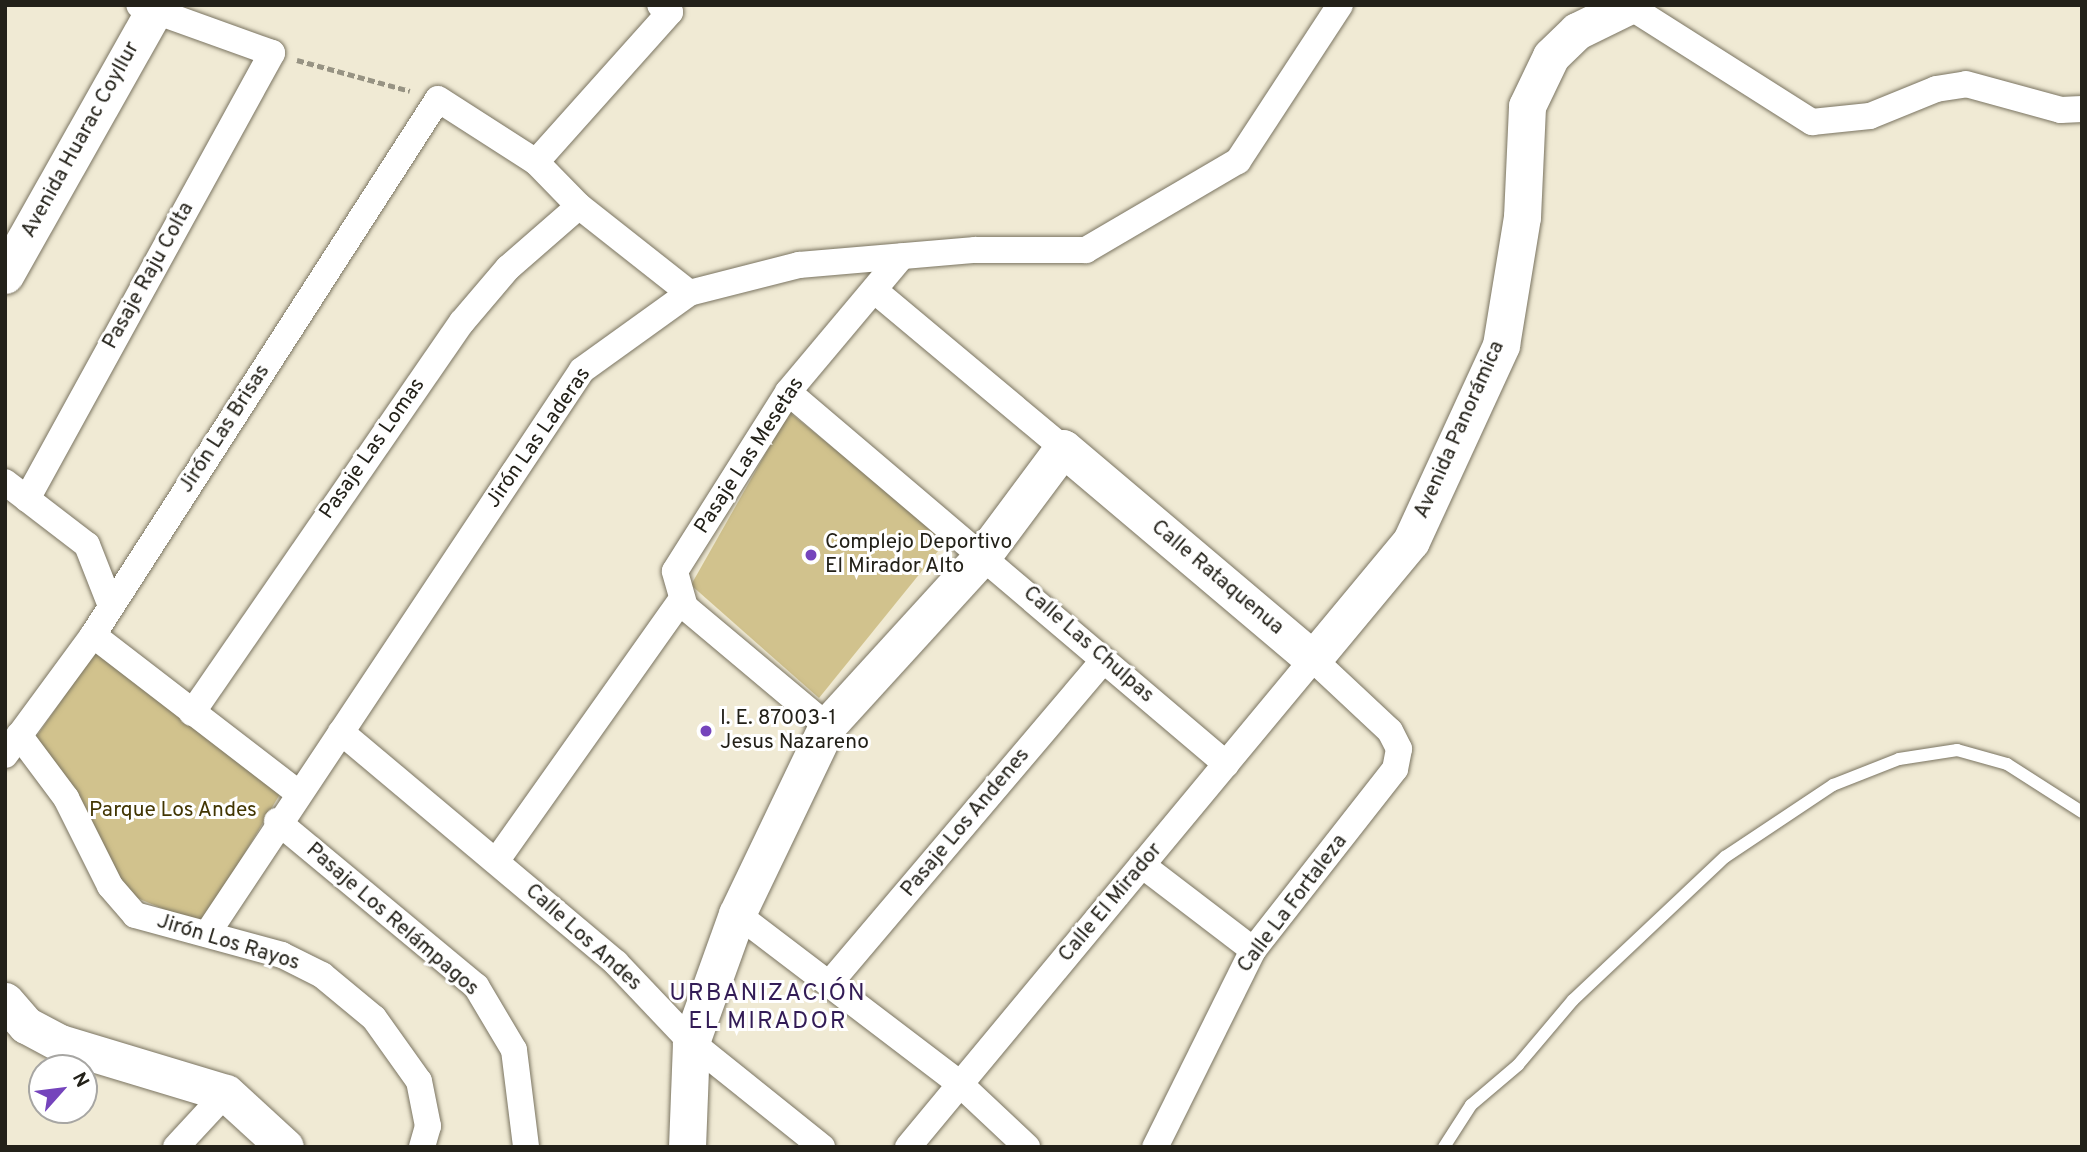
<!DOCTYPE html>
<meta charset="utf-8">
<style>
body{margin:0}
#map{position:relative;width:2087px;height:1152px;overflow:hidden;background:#f0ead4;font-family:Overpass,sans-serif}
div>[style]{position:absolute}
.green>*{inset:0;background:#d1c28d}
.path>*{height:4.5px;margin-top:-2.25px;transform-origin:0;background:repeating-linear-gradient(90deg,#979383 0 7px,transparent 0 10.5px)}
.roads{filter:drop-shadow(0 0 2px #7a7461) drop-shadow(0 0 2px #7a7461)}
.lane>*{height:12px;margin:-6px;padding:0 6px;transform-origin:6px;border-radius:6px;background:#fff}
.street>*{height:26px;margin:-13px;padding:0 13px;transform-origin:13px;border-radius:13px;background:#fff}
.secondary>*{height:37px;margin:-18.5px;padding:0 18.5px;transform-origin:18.5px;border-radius:18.5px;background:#fff}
.dots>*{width:19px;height:19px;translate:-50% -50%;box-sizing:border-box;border:4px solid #fff;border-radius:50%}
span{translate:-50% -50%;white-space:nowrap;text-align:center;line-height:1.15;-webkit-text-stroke:6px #fff;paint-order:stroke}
.street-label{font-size:21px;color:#232119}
.poi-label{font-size:21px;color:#232119}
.left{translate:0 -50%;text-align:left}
.park-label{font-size:21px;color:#423603}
.quarter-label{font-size:24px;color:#331c56;letter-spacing:2px}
.frame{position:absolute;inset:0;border:7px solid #232119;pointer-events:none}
.north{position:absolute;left:28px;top:1054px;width:70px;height:70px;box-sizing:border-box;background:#fff;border:2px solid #a7a6a3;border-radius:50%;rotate:62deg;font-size:19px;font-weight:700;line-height:28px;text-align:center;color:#232119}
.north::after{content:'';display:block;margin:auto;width:24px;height:32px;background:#7544bc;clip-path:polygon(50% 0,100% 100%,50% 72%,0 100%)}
</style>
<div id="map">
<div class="green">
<div style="clip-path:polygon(789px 412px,947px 540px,819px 698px,691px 585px)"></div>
<div style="clip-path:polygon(98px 648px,280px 794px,202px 925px,130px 895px,34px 740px)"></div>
</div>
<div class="path">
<div style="left:297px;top:60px;width:117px;rotate:15.3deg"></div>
</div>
<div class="roads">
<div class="lane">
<div style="left:1444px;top:1147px;width:50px;rotate:-57.3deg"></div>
<div style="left:1471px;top:1105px;width:62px;rotate:-40.4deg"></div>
<div style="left:1518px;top:1065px;width:85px;rotate:-49.8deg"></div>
<div style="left:1573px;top:1000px;width:209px;rotate:-43.3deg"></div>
<div style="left:1725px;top:857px;width:130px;rotate:-33.7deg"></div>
<div style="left:1833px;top:785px;width:71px;rotate:-21.5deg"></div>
<div style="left:1899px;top:759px;width:59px;rotate:-8.8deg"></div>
<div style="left:1957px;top:750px;width:52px;rotate:15.6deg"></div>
<div style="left:2007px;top:764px;width:89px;rotate:32.6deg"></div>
</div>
<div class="street">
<div style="left:1629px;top:6px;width:217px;rotate:32.4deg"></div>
<div style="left:1812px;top:122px;width:58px;rotate:-5.9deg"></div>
<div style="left:1870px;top:116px;width:71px;rotate:-22.2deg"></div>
<div style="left:1936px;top:89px;width:30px;rotate:-9deg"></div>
<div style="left:1966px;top:84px;width:98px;rotate:15.3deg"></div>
<div style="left:2061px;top:110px;width:21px;rotate:-3deg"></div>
<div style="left:536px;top:162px;width:201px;rotate:-48.2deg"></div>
<div style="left:670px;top:12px;width:12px;rotate:-145deg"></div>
<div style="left:874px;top:290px;width:246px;rotate:39.9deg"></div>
<div style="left:788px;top:392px;width:575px;rotate:40.34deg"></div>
<div style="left:5px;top:482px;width:103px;rotate:37.5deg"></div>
<div style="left:87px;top:545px;width:66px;rotate:68.5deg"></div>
<div style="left:27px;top:499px;width:509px;rotate:-61.22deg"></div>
<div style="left:272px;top:53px;width:141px;rotate:-160.2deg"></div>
<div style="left:93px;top:635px;width:257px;rotate:37.6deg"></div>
<div style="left:192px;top:713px;width:475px;rotate:-55.4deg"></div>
<div style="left:462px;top:322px;width:71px;rotate:-49.6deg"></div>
<div style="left:508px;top:268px;width:94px;rotate:-41.1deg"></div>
<div style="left:827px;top:726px;width:185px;rotate:-140deg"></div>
<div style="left:685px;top:607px;width:37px;rotate:-106deg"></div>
<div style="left:675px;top:571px;width:212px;rotate:-57.7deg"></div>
<div style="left:788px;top:392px;width:177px;rotate:-50deg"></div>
<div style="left:341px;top:732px;width:359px;rotate:40deg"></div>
<div style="left:616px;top:963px;width:109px;rotate:46.5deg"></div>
<div style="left:691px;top:1042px;width:168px;rotate:38.7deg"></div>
<div style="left:19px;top:735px;width:79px;rotate:53.3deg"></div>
<div style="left:66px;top:798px;width:98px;rotate:63.4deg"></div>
<div style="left:110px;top:886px;width:38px;rotate:49deg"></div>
<div style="left:135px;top:915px;width:152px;rotate:15.2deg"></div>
<div style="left:282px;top:955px;width:45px;rotate:26.6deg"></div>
<div style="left:322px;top:975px;width:67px;rotate:39.6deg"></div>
<div style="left:374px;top:1018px;width:77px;rotate:54.5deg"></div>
<div style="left:419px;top:1081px;width:46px;rotate:78.7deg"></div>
<div style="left:428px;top:1126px;width:22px;rotate:106deg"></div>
<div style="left:5px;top:755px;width:149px;rotate:-53.7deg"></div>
<div style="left:93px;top:635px;width:637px;rotate:-57.23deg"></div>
<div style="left:438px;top:99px;width:117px;rotate:32.7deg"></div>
<div style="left:536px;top:162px;width:62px;rotate:45.7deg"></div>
<div style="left:579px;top:206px;width:140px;rotate:38.3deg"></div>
<div style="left:277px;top:821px;width:259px;rotate:39.7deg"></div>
<div style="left:476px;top:986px;width:74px;rotate:59.3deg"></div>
<div style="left:514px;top:1050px;width:98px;rotate:82.9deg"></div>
<div style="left:497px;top:860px;width:319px;rotate:-54.7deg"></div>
<div style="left:1142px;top:865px;width:140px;rotate:37.4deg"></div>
<div style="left:737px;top:914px;width:280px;rotate:37.3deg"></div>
<div style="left:960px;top:1084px;width:92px;rotate:43.2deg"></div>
<div style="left:207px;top:934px;width:677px;rotate:-56.38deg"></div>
<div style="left:582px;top:370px;width:132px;rotate:-35.7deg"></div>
<div style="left:689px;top:293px;width:114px;rotate:-14.3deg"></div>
<div style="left:799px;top:265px;width:177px;rotate:-4.9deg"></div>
<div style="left:975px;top:250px;width:111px"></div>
<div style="left:1086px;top:250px;width:176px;rotate:-30.4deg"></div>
<div style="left:1238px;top:161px;width:186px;rotate:-56.8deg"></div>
<div style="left:829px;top:984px;width:424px;rotate:-49.7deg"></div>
<div style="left:176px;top:1147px;width:74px;rotate:-47.2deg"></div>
<div style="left:908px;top:1147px;width:634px;rotate:-50.31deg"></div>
<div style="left:1313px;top:659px;width:105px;rotate:43.1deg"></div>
<div style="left:1390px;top:731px;width:20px;rotate:63deg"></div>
<div style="left:1399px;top:749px;width:20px;rotate:101deg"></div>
<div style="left:1395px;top:769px;width:230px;rotate:128.1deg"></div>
<div style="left:1253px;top:950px;width:220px;rotate:116.4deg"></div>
</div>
<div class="secondary">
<div style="left:5px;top:275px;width:310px;rotate:-60.6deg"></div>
<div style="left:5px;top:1001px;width:32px;rotate:49deg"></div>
<div style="left:26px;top:1025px;width:38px;rotate:28deg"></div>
<div style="left:60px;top:1043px;width:173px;rotate:16.8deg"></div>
<div style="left:226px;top:1093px;width:80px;rotate:42.5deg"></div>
<div style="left:687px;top:1147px;width:105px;rotate:-87.8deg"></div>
<div style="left:691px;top:1042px;width:136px;rotate:-70.2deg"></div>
<div style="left:737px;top:914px;width:208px;rotate:-64.4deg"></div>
<div style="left:827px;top:726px;width:233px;rotate:-47.6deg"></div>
<div style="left:984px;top:554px;width:132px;rotate:-53.3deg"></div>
<div style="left:1063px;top:448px;width:327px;rotate:40.2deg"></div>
<div style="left:1313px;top:659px;width:153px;rotate:-50.3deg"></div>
<div style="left:1411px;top:541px;width:216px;rotate:-65.3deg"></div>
<div style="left:1501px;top:345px;width:130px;rotate:-80.7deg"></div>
<div style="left:1522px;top:217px;width:111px;rotate:-87.4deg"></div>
<div style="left:1527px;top:106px;width:55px;rotate:-64.4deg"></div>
<div style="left:1551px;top:56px;width:36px;rotate:-44deg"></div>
<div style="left:1577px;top:31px;width:59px;rotate:-26.1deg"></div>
</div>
</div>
<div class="dots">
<div style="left:811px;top:555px;background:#7544bc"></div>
<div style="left:706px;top:731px;background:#7544bc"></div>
</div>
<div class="street-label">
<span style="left:81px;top:140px;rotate:-61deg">Avenida Huarac Coyllur</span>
<span style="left:149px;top:276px;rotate:-61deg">Pasaje Raju Colta</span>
<span style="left:225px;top:429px;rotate:-57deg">Jirón Las Brisas</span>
<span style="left:1460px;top:430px;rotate:-66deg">Avenida Panorámica</span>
<span style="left:539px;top:438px;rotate:-55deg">Jirón Las Laderas</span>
<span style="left:373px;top:449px;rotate:-55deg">Pasaje Las Lomas</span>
<span style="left:750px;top:456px;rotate:-57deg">Pasaje Las Mesetas</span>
<span style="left:1217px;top:578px;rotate:40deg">Calle Rataquenua</span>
<span style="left:1088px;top:645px;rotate:41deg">Calle Las Chulpas</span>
<span style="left:966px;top:823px;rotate:-50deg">Pasaje Los Andenes</span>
<span style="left:1111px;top:903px;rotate:-50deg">Calle El Mirador</span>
<span style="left:1293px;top:904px;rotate:-53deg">Calle La Fortaleza</span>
<span style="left:392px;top:920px;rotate:41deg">Pasaje Los Relámpagos</span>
<span style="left:583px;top:938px;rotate:42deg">Calle Los Andes</span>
<span style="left:228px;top:943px;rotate:17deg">Jirón Los Rayos</span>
</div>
<div class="poi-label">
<span class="left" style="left:825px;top:555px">Complejo Deportivo<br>El Mirador Alto</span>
<span class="left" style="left:720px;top:731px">I. E. 87003-1<br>Jesus Nazareno</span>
</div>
<div class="park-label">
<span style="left:173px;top:811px">Parque Los Andes</span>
</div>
<div class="quarter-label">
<span style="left:768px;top:1009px">URBANIZACIÓN<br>EL MIRADOR</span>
</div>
<div class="frame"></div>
<div class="north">N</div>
</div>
